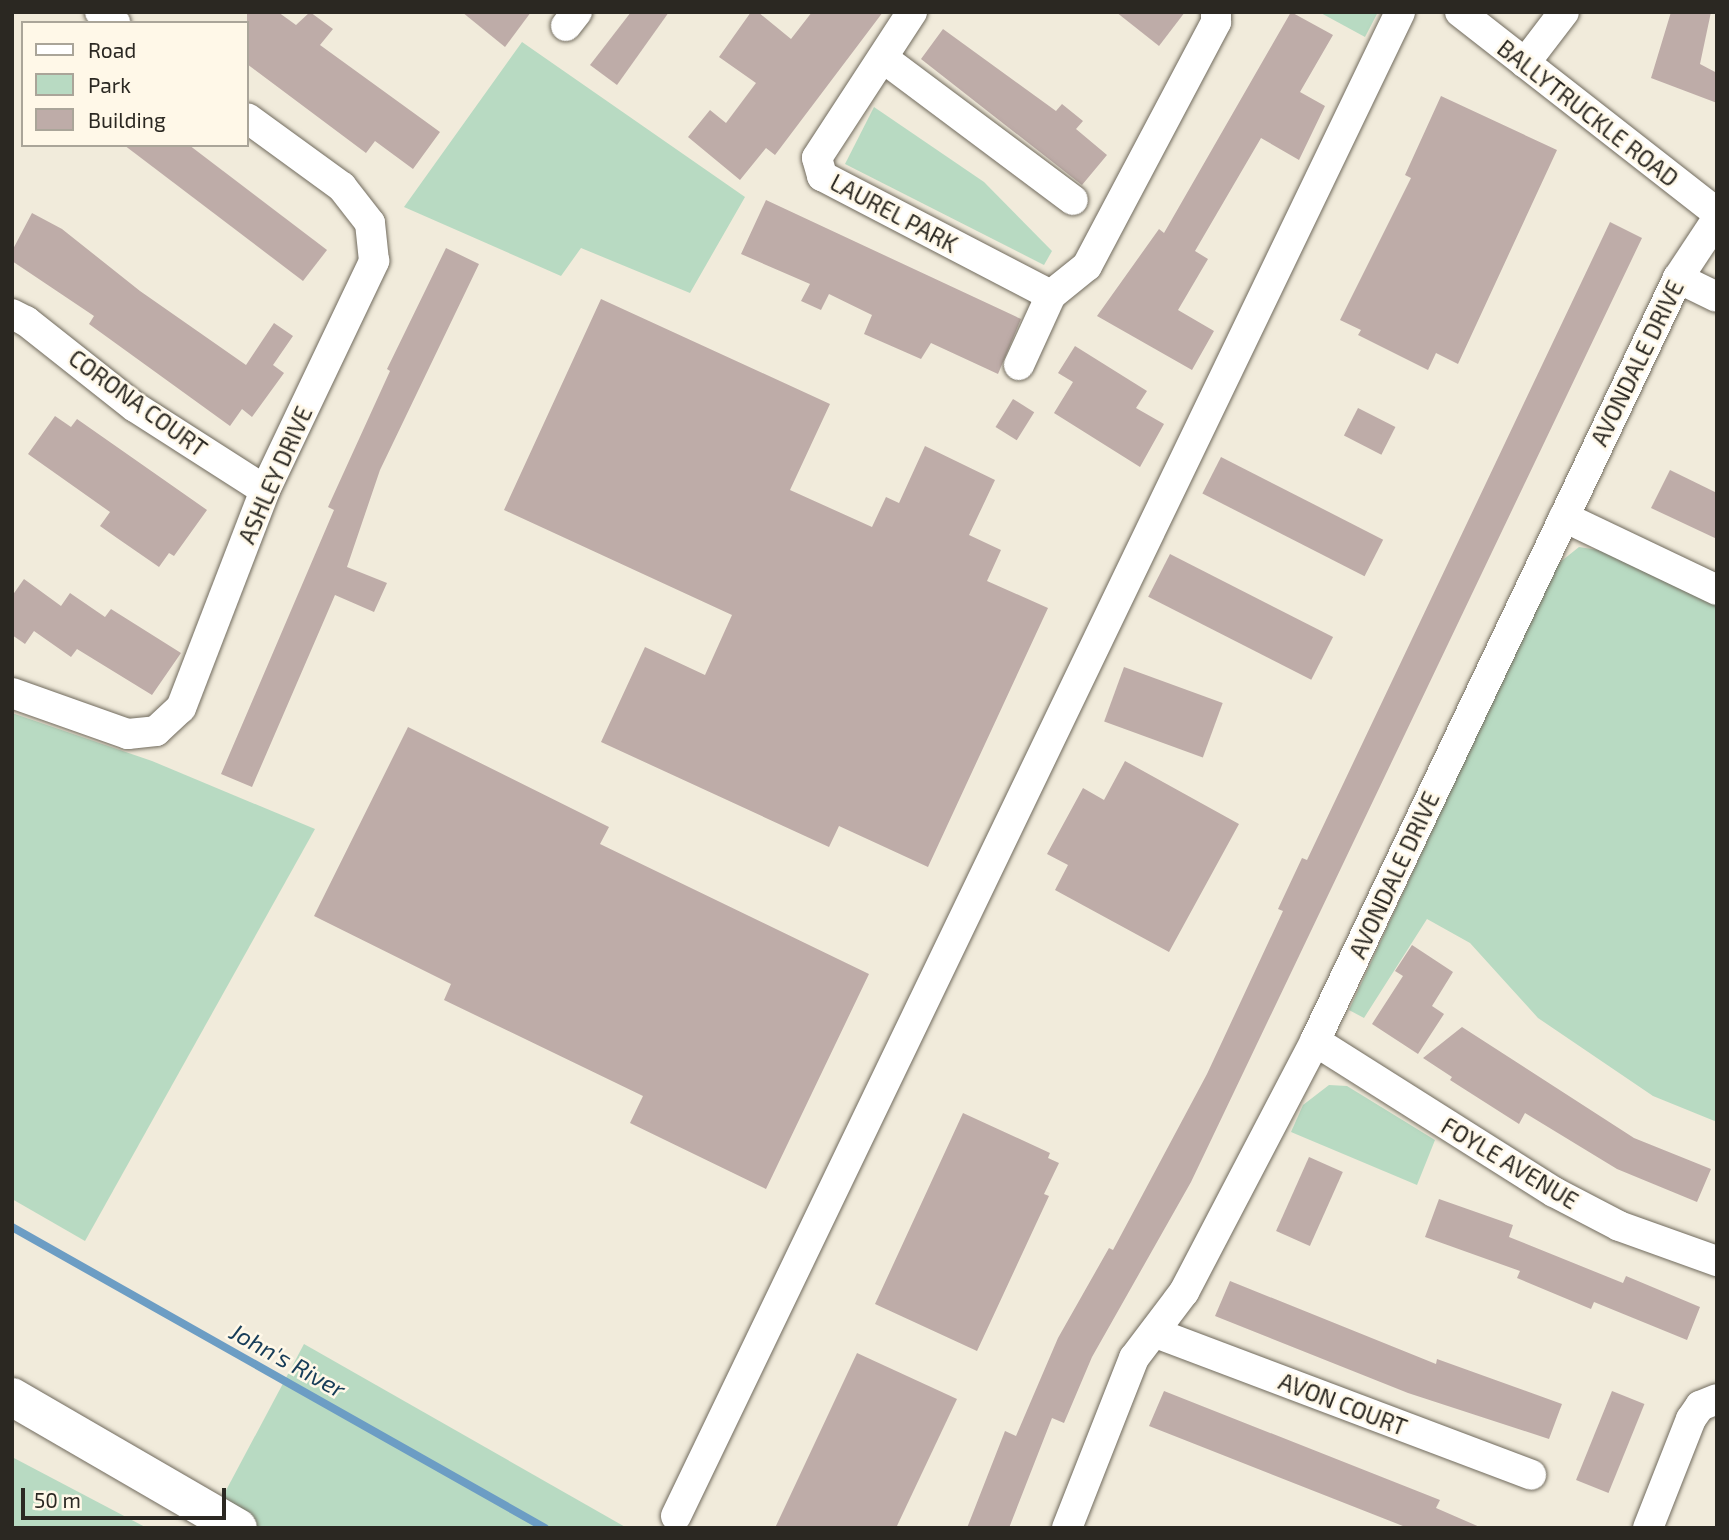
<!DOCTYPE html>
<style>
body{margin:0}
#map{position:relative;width:1729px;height:1540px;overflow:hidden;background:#f1ebdb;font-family:"Exo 2",sans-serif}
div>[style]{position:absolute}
.green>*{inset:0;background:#b8dac2}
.stream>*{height:8px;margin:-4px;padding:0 4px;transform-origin:4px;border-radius:4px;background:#6c9dc4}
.building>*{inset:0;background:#beaca8;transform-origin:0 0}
.roads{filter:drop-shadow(0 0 2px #716b5e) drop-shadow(0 0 2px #716b5e)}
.minor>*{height:30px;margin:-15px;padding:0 15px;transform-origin:15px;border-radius:15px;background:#fff}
.major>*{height:38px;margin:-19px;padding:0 19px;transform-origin:19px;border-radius:19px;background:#fff}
span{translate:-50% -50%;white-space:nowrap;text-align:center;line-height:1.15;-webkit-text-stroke:5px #fff8e8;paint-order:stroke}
.street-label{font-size:23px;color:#2b2822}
.water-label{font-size:24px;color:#163c58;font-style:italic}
.frame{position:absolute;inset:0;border:14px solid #2b2822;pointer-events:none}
.legend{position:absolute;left:21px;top:21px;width:228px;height:126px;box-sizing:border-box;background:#fff8e8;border:2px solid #aaa599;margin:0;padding:9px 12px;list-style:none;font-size:21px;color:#2b2822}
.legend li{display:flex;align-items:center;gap:14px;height:35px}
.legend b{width:35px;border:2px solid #aaa599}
.scale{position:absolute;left:21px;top:1488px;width:205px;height:32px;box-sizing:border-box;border:4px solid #2b2822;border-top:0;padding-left:9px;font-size:21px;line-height:24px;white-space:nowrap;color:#2b2822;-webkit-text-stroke:5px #fff8e8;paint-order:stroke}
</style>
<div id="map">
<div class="green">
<div style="clip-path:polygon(1319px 12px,1378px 12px,1365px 37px)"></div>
<div style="clip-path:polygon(522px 42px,745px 197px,690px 293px,581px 248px,561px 276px,404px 207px)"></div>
<div style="clip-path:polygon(874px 107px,984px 182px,1052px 251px,1044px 265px,845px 164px)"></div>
<div style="clip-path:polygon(1579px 547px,1611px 552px,1717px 604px,1717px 1122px,1653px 1096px,1538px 1018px,1470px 943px,1427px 919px,1364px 1018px,1349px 1010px,1554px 567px)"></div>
<div style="clip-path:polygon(12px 713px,152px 761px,315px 829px,85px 1241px,12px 1199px)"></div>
<div style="clip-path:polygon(1329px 1085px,1347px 1086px,1435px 1140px,1417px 1185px,1291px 1132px,1303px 1105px)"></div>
<div style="clip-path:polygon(304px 1344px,627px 1528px,206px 1528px)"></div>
<div style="clip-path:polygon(12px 1457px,147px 1528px,12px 1528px)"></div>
</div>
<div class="stream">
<div style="left:12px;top:1227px;width:612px;rotate:29.45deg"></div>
</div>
<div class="building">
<div style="clip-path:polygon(247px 12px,278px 12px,296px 25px,310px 12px,333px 29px,320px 45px,440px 132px,413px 169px,375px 141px,366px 153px,247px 64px)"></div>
<div style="clip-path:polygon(462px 12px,531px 12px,505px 47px)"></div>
<div style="clip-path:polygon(631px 12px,669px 12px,617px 85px,590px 65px)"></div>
<div style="clip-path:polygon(751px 12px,758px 12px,791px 39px,812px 12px,883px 12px,775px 155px,766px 148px,740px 180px,688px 137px,710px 110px,726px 123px,756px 83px,719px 57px)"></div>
<div style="clip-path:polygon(1116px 12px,1185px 12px,1159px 46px)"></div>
<div style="clip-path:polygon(1291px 12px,1333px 35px,1300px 92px,1325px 106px,1299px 160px,1261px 138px,1195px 251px,1208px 259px,1178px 310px,1214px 331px,1192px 370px,1097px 316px,1159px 229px,1164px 233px)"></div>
<div style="clip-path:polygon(1671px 12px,1711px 12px,1700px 64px,1717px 73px,1717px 103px,1651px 78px)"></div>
<div style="clip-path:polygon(943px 29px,1056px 111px,1062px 104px,1083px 121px,1076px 129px,1107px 155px,1082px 185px,921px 59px)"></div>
<div style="clip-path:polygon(1441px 96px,1557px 150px,1458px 364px,1436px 353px,1428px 370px,1358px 335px,1361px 330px,1340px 320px,1411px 178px,1405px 175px)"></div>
<div style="clip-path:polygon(124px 145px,189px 145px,327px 250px,303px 281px)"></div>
<div style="clip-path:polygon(766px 200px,1021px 319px,998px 374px,931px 343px,921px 359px,864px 334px,872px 315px,829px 294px,821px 310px,801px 301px,810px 284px,741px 254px)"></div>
<div style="clip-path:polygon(32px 213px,62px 229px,140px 291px,246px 365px,274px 323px,293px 336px,273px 365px,284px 373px,252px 417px,242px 409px,230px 426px,89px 324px,94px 316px,12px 261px,12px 251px)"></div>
<div style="clip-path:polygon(1610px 222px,1642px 238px,1191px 1182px,1092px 1357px,1064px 1423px,1052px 1418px,1009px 1528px,967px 1528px,1005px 1431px,1016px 1436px,1058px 1338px,1109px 1248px,1113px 1250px,1207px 1074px,1283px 911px,1278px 909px,1302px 858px,1307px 860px)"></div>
<div style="clip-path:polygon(446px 248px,479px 264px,380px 470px,347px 567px,387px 583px,374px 612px,335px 595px,252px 787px,221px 774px,334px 510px,328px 507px,390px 371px,387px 369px)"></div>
<div style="clip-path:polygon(601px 299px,830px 404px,790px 490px,872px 527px,886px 497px,899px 503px,925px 446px,995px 480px,969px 535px,1001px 550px,987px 581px,1048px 608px,928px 867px,839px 826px,829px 847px,601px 742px,645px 647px,705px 675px,732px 615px,504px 510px)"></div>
<div style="clip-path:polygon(1075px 346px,1147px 391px,1136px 408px,1164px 424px,1140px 467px,1054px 413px,1073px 382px,1058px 373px)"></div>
<div style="left:1013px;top:399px;width:25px;height:33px;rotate:32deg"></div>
<div style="left:1358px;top:408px;width:42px;height:31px;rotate:27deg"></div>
<div style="clip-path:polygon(55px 416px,71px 427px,77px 419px,207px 510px,174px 556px,169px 553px,159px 567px,117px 538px,100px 526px,110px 512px,28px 454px)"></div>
<div style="left:1221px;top:457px;width:182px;height:41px;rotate:27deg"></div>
<div style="clip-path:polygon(1670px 470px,1717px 493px,1717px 539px,1651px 508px)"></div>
<div style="left:1170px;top:554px;width:183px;height:48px;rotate:27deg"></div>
<div style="clip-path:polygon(24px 579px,61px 606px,70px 593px,105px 617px,111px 609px,181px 653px,152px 695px,77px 649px,71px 657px,34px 631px,25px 644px,12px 635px,12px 596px)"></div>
<div style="left:1124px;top:667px;width:105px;height:58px;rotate:20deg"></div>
<div style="clip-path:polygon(408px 727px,609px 827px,600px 844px,869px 974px,766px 1189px,630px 1123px,643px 1096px,444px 1000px,451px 984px,314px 916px)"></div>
<div style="clip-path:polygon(1125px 761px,1239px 824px,1169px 952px,1055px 890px,1068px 865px,1047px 854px,1083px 788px,1104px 800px)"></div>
<div style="clip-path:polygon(1412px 945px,1453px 972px,1432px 1006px,1444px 1014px,1418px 1054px,1372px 1024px,1403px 976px,1395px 971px)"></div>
<div style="clip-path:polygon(1462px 1027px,1634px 1138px,1711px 1169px,1697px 1202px,1617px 1169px,1525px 1113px,1519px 1124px,1450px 1080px,1452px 1077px,1423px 1058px)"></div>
<div style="clip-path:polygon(963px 1113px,1050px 1153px,1048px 1158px,1059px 1163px,1044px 1194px,1049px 1196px,977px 1351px,875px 1304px)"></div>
<div style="left:1309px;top:1157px;width:37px;height:81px;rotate:24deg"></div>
<div style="clip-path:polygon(1439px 1199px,1513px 1225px,1509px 1237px,1623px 1283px,1626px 1276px,1700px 1307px,1687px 1340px,1594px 1302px,1591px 1309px,1517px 1278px,1520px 1271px,1425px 1237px)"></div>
<div style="clip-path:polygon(1230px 1281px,1436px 1364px,1437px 1359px,1562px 1404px,1549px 1439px,1408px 1393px,1215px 1316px)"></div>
<div style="clip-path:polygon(857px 1353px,957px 1399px,896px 1528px,775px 1528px)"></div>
<div style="clip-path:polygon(1164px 1391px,1440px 1500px,1436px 1508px,1482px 1528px,1408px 1528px,1177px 1437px,1149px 1426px)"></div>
<div style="left:1612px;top:1391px;width:35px;height:96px;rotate:22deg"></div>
</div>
<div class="roads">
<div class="minor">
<div style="left:100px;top:12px;width:19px;rotate:36deg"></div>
<div style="left:912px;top:12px;width:174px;rotate:123.1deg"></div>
<div style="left:817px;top:158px;width:19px;rotate:74deg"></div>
<div style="left:822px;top:176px;width:258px;rotate:27.5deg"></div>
<div style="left:1051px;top:295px;width:46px;rotate:-38.9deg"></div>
<div style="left:1087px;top:266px;width:276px;rotate:-62.1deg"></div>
<div style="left:1216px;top:22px;width:10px;rotate:-90deg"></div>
<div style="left:1460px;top:12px;width:326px;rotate:38deg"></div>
<div style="left:566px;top:26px;width:18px;rotate:-52deg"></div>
<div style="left:883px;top:58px;width:237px;rotate:36.8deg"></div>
<div style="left:1525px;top:63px;width:64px;rotate:-52.6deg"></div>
<div style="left:1678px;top:278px;width:43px;rotate:26deg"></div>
<div style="left:12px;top:314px;width:16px;rotate:27deg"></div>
<div style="left:26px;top:321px;width:139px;rotate:38.3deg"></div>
<div style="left:135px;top:407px;width:154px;rotate:32.6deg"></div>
<div style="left:1019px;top:365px;width:77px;rotate:-65.4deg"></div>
<div style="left:1564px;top:517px;width:170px;rotate:25.5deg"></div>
<div style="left:12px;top:693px;width:123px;rotate:19.5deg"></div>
<div style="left:128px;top:734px;width:28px;rotate:-6deg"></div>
<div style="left:156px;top:731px;width:34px;rotate:-43deg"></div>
<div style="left:181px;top:708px;width:234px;rotate:-68.9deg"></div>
<div style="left:265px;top:490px;width:254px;rotate:-64.5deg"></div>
<div style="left:374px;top:261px;width:38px;rotate:-96deg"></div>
<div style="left:370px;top:223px;width:46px;rotate:-127.9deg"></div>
<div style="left:342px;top:187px;width:117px;rotate:-144deg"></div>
<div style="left:1315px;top:1041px;width:283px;rotate:32.3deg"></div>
<div style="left:1554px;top:1192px;width:73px;rotate:27.6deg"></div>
<div style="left:1619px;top:1226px;width:104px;rotate:19.7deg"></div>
<div style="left:1156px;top:1333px;width:401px;rotate:20.7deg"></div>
<div style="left:676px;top:1516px;width:1669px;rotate:-64.29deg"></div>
<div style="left:1067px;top:1528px;width:183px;rotate:-68.5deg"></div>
<div style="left:1134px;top:1358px;width:83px;rotate:-52.9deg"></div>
<div style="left:1184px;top:1292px;width:283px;rotate:-62.4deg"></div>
<div style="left:1315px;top:1041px;width:845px;rotate:-64.56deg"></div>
<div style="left:1678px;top:278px;width:71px;rotate:-56.5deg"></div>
<div style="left:1648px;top:1528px;width:117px;rotate:-68.5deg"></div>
<div style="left:1691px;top:1419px;width:16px;rotate:-55deg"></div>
<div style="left:1700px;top:1406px;width:18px;rotate:-22deg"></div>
</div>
<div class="major">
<div style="left:12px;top:1397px;width:261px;rotate:30.1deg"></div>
</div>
</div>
<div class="street-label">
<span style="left:1588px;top:113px;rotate:38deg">BALLYTRUCKLE ROAD</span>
<span style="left:894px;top:213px;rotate:28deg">LAUREL PARK</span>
<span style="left:1637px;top:363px;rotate:-64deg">AVONDALE DRIVE</span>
<span style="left:138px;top:403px;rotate:36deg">CORONA COURT</span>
<span style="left:275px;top:475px;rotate:-66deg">ASHLEY DRIVE</span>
<span style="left:1394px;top:875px;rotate:-65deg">AVONDALE DRIVE</span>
<span style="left:1510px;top:1163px;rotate:31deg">FOYLE AVENUE</span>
<span style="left:1343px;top:1404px;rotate:21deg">AVON COURT</span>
</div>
<div class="water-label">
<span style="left:288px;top:1360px;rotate:29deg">John's River</span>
</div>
<div class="frame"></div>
<ul class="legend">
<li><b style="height:9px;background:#fff"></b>Road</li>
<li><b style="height:19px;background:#b8dac2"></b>Park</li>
<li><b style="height:19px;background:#beaca8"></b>Building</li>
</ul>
<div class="scale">50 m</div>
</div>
